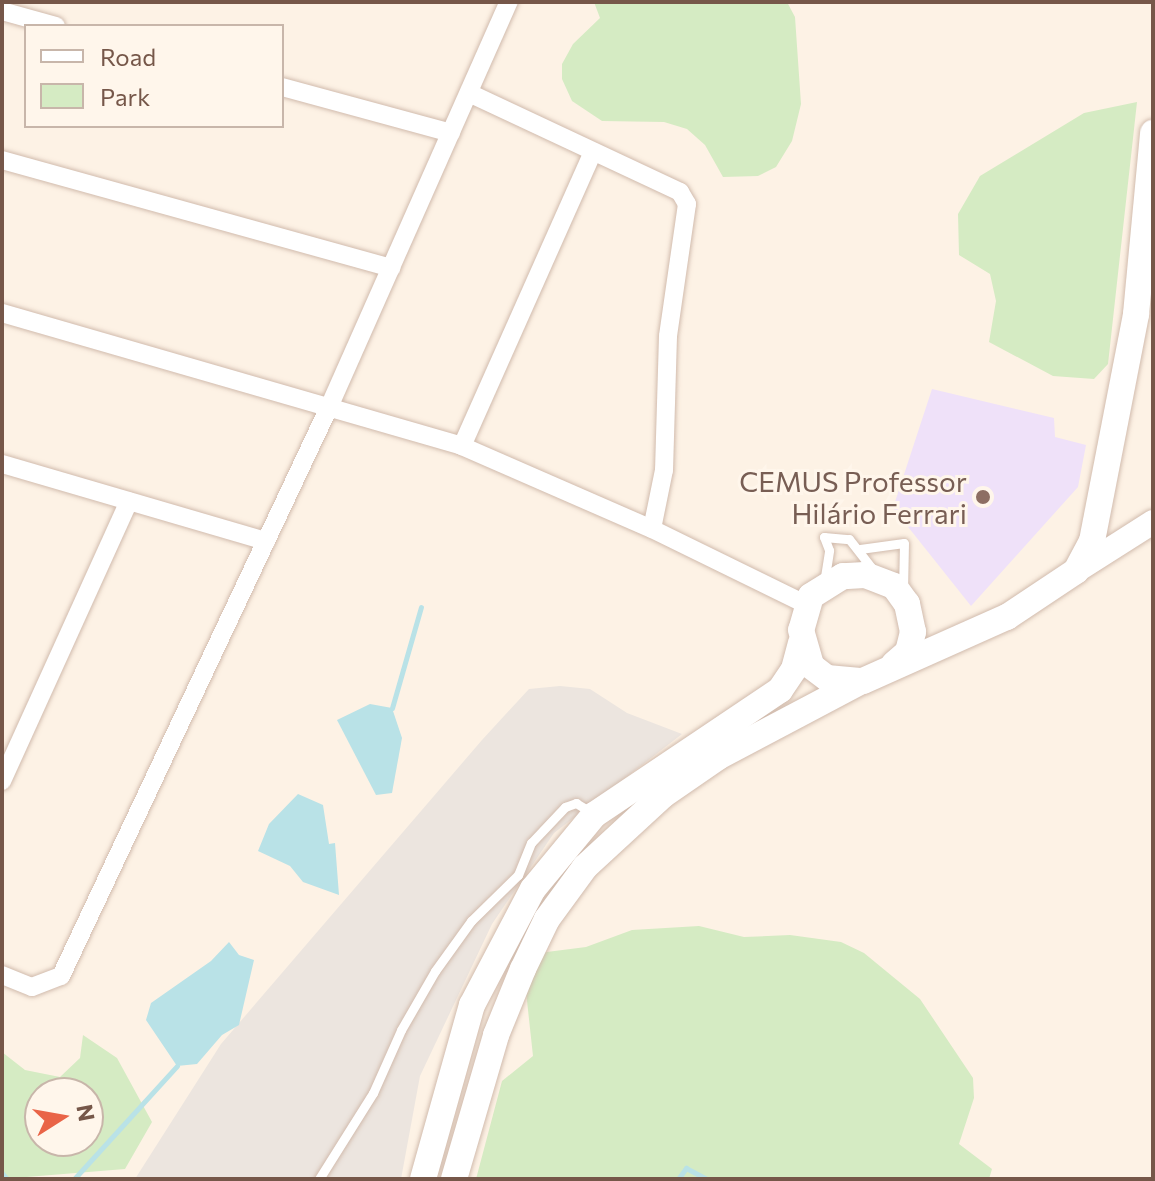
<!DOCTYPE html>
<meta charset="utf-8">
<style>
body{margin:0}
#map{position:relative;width:1155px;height:1181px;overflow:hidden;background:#fdf2e5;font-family:Commissioner,sans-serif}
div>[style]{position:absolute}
.industrial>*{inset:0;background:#ece5df}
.education>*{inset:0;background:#efe1f9}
.green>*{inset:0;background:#d5ebc3}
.water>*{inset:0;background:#b9e2e7}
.stream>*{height:5px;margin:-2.5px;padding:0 2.5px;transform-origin:2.5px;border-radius:2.5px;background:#b9e2e7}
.roads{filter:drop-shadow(0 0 2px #d1bbad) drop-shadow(0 0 2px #d1bbad)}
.service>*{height:9px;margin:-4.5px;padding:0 4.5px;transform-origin:4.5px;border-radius:4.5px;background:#fff}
.minor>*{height:18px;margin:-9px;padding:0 9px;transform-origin:9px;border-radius:9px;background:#fff}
.tertiary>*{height:24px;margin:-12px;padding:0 12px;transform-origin:12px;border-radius:12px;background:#fff}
.secondary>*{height:26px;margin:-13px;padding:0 13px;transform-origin:13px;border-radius:13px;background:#fff}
.dots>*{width:22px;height:22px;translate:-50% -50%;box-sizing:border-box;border:4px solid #fff6eb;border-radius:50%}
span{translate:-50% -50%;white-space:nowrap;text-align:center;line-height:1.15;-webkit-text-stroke:6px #fff6eb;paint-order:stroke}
.education-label{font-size:28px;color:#785e54}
.right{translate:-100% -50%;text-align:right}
.frame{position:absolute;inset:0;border:4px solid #765749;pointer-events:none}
.legend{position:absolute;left:24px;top:24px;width:260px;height:104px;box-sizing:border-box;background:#fff6eb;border:2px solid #c8b6aa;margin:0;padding:10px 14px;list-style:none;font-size:24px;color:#765749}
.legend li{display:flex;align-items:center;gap:16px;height:40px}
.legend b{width:40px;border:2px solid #c8b6aa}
.north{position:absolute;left:24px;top:1077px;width:80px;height:80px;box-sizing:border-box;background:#fff6eb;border:2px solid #c8b6aa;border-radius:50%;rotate:79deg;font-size:22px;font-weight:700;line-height:32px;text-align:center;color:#765749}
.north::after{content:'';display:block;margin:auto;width:28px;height:36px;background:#e96447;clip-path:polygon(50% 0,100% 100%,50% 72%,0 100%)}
</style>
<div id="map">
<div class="industrial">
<div style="clip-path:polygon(560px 686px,590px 689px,627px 713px,682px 734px,554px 833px,492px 924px,420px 1076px,401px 1179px,135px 1179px,221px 1044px,482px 740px,529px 689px)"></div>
</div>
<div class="education">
<div style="clip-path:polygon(932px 389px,1054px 418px,1055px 437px,1086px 445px,1078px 487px,971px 606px,893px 508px)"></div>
</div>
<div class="green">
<div style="clip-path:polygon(594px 2px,787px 2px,795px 17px,801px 104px,792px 141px,776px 167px,758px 176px,723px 177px,705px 145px,687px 129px,664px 122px,602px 121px,572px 101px,562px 79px,562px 64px,573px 44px,600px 18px)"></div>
<div style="clip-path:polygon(1137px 102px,1108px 364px,1094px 379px,1053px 376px,989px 342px,996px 301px,990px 274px,959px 255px,958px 214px,980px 176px,1084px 113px)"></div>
<div style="clip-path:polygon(699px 926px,744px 937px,790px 935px,841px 942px,864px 953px,920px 999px,973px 1078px,974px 1098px,959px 1144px,992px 1169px,989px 1179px,476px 1179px,502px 1081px,533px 1056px,523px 964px,539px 953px,586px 947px,632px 930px)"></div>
<div style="clip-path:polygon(evenodd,83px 1035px,117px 1058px,152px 1122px,125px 1169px,2px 1179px,2px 1052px,25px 1070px,60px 1077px,80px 1058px,83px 1035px,40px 1093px,88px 1093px,88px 1141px,40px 1141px,40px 1093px)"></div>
</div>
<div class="water">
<div style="clip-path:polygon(370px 704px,392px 708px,402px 738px,392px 793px,376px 795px,337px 720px)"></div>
<div style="clip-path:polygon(298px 794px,323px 805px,329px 844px,335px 843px,339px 895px,303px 882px,290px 866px,258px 851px,269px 824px)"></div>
<div style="clip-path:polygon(229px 942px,239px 955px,254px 960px,239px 1025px,222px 1035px,197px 1064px,177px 1066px,146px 1020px,151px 1003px,211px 961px)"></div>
</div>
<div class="stream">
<div style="left:392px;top:708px;width:105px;rotate:-74deg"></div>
<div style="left:2px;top:1173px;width:8px;rotate:50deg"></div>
<div style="left:74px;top:1179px;width:153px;rotate:-47.7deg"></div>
<div style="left:678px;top:1179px;width:14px;rotate:-54deg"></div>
<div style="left:686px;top:1168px;width:24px;rotate:28deg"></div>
</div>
<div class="roads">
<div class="service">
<div style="left:860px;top:549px;width:44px;rotate:-7.8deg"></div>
<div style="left:904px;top:543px;width:47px;rotate:91.2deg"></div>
<div style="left:824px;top:583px;width:33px;rotate:-81deg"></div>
<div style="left:829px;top:550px;width:14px;rotate:-111deg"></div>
<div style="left:824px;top:537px;width:25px;rotate:5deg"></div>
<div style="left:849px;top:539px;width:41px;rotate:52deg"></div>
<div style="left:319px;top:1179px;width:102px;rotate:-57.9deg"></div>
<div style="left:373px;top:1093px;width:69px;rotate:-66deg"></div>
<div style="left:401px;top:1030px;width:68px;rotate:-60deg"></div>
<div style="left:435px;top:971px;width:62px;rotate:-54.2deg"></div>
<div style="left:471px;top:921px;width:66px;rotate:-44.4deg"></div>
<div style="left:518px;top:875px;width:35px;rotate:-68deg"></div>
<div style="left:531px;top:843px;width:50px;rotate:-46.6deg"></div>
<div style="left:565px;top:807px;width:12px;rotate:-20deg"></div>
<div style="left:576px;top:803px;width:19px;rotate:32deg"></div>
</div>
<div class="minor">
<div style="left:2px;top:11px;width:56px;rotate:15.5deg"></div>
<div style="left:282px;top:87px;width:175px;rotate:15.2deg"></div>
<div style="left:469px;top:93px;width:233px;rotate:25.1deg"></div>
<div style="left:680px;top:192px;width:14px;rotate:60deg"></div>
<div style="left:687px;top:204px;width:133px;rotate:98.2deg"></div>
<div style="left:668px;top:336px;width:134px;rotate:91.7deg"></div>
<div style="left:664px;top:470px;width:60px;rotate:101.5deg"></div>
<div style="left:2px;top:160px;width:404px;rotate:15.5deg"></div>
<div style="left:2px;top:313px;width:479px;rotate:16.1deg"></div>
<div style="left:462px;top:446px;width:207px;rotate:23.6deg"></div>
<div style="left:652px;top:529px;width:170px;rotate:26.1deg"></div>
<div style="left:462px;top:446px;width:322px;rotate:-66deg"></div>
<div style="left:2px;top:464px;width:275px;rotate:16.3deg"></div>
<div style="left:2px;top:781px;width:307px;rotate:-65.6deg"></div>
<div style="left:2px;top:975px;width:32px;rotate:22deg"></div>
<div style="left:32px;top:987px;width:31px;rotate:-21deg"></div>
<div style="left:61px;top:976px;width:631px;rotate:-64.77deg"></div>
<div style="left:330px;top:405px;width:441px;rotate:-66.1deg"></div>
</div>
<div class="tertiary">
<div style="left:1076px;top:571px;width:91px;rotate:-32.5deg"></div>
</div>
<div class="secondary">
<div style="left:894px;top:664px;width:18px;rotate:-41deg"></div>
<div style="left:908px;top:652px;width:21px;rotate:-76deg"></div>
<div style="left:913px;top:632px;width:29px;rotate:-102deg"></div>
<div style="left:907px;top:604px;width:22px;rotate:-126deg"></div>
<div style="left:894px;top:586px;width:31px;rotate:-159deg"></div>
<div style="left:865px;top:575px;width:22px;rotate:177deg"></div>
<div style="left:843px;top:576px;width:38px;rotate:148deg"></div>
<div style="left:811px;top:596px;width:35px;rotate:106deg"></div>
<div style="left:801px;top:630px;width:37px;rotate:74deg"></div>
<div style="left:811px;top:666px;width:20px;rotate:37deg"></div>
<div style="left:827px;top:678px;width:36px;rotate:5deg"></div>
<div style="left:863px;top:681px;width:158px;rotate:-24deg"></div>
<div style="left:1007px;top:617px;width:83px;rotate:-33.7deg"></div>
<div style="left:1076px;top:571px;width:34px;rotate:-62deg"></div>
<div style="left:1092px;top:541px;width:231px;rotate:-79deg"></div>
<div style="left:1136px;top:314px;width:182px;rotate:-84.6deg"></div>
<div style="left:423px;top:1179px;width:181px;rotate:-74.3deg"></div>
<div style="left:472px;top:1005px;width:131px;rotate:-62.3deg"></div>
<div style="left:533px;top:889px;width:96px;rotate:-50.5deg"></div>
<div style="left:594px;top:815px;width:224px;rotate:-33.9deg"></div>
<div style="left:780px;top:690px;width:25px;rotate:-56deg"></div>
<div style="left:794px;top:669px;width:27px;rotate:-75deg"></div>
<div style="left:454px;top:1179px;width:150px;rotate:-73.7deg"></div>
<div style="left:496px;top:1035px;width:71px;rotate:-67.8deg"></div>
<div style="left:523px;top:969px;width:55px;rotate:-64.4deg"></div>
<div style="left:547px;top:919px;width:64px;rotate:-53.8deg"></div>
<div style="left:585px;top:867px;width:106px;rotate:-42.7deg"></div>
<div style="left:663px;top:795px;width:67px;rotate:-34.6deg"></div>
<div style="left:718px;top:757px;width:158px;rotate:-27.9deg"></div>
</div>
</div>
<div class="dots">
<div style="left:983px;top:497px;background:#8d6e63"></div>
</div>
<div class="education-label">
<span class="right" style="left:967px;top:497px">CEMUS Professor<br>Hilário Ferrari</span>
</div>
<div class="frame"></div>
<ul class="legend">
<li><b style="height:10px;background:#fff"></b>Road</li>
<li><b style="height:22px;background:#d5ebc3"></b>Park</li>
</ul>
<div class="north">N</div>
</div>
